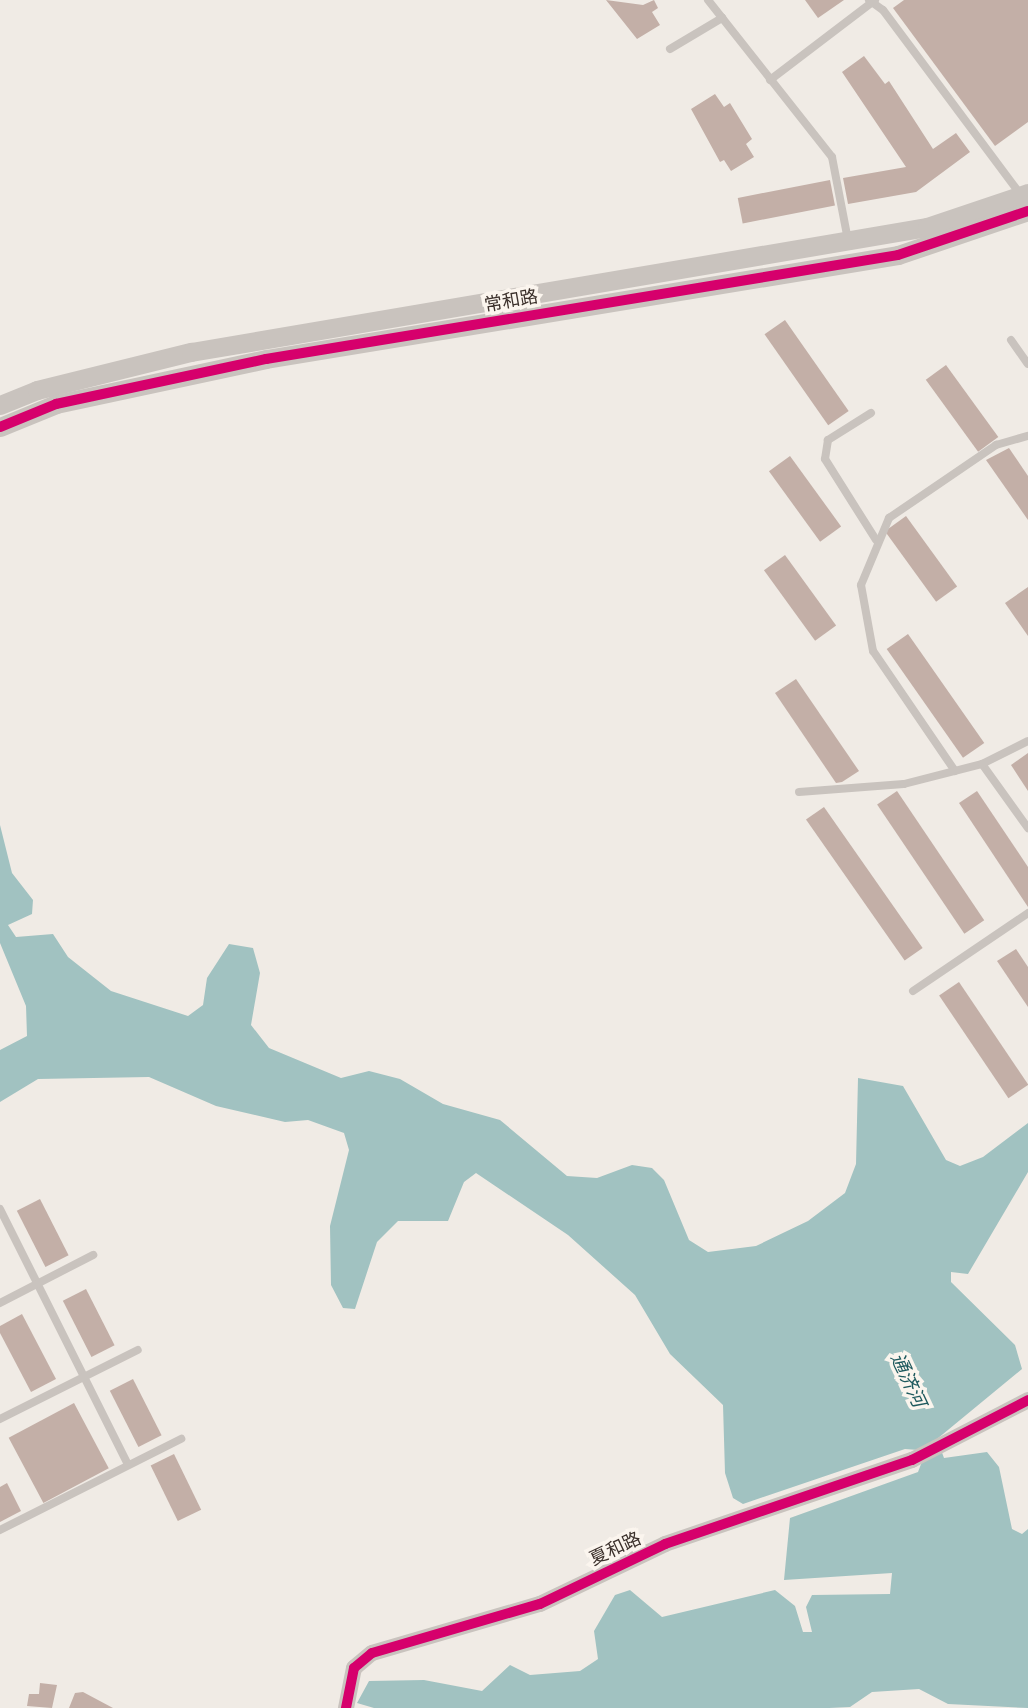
<!DOCTYPE html>
<meta charset="utf-8">
<style>
body{margin:0}
#map{position:relative;width:1028px;height:1708px;overflow:hidden;background:#f0ebe5;font-family:Manrope,"Noto Sans SC",sans-serif}
div>[style]{position:absolute}
.water>*{inset:0;background:#a1c2c1}
.building>*{inset:0;background:#c3afa7;transform-origin:0 0}
.service>*{height:8px;margin:-4px;padding:0 4px;transform-origin:4px;border-radius:4px;background:#c9c3be}
.minor>*{height:16px;margin:-8px;padding:0 8px;transform-origin:8px;border-radius:8px;background:#c9c3be}
.tertiary>*{height:19px;margin:-9.5px;padding:0 9.5px;transform-origin:9.5px;border-radius:9.5px;background:#c9c3be}
.cycleway>*{height:10px;margin:-5px;padding:0 5px;transform-origin:5px;border-radius:5px;background:#d6006c}
span{translate:-50% -50%;white-space:nowrap;text-align:center;line-height:1.15;-webkit-text-stroke:7px #fbf5ee;paint-order:stroke}
.street-label{font-size:18px;color:#3b302b}
.water-label{font-size:19px;color:#1f5a5e;font-style:italic}
</style>
<div id="map">
<div class="water">
<div style="clip-path:polygon(0 825px,12px 873px,33px 900px,32px 914px,8px 925px,16px 937px,53px 934px,68px 957px,111px 991px,188px 1016px,203px 1005px,207px 978px,229px 944px,253px 948px,260px 973px,251px 1025px,269px 1048px,341px 1078px,369px 1071px,400px 1079px,443px 1104px,500px 1120px,567px 1176px,597px 1178px,632px 1165px,652px 1168px,664px 1180px,689px 1240px,708px 1252px,756px 1246px,808px 1221px,845px 1193px,856px 1164px,858px 1078px,903px 1086px,946px 1160px,960px 1166px,983px 1157px,1028px 1123px,1028px 1172px,968px 1274px,951px 1272px,951px 1282px,1015px 1345px,1022px 1369px,937px 1439px,944px 1458px,987px 1452px,999px 1467px,1012px 1529px,1022px 1534px,1028px 1529px,1028px 1708px,948px 1704px,919px 1689px,872px 1692px,850px 1707px,829px 1708px,374px 1708px,357px 1703px,369px 1681px,424px 1680px,482px 1691px,510px 1665px,530px 1675px,580px 1671px,598px 1659px,594px 1631px,615px 1595px,630px 1590px,662px 1617px,775px 1590px,795px 1606px,803px 1632px,812px 1632px,806px 1607px,812px 1595px,890px 1594px,892px 1573px,784px 1580px,790px 1518px,918px 1472px,923px 1459px,918px 1450px,905px 1449px,743px 1504px,733px 1498px,725px 1473px,723px 1405px,670px 1354px,635px 1295px,568px 1235px,476px 1173px,464px 1182px,448px 1221px,398px 1221px,377px 1242px,355px 1309px,343px 1308px,331px 1285px,330px 1226px,349px 1150px,344px 1133px,308px 1120px,285px 1122px,216px 1106px,149px 1077px,38px 1079px,0 1102px,0 1050px,27px 1036px,26px 1006px,0 943px)"></div>
</div>
<div class="building">
<div style="clip-path:polygon(606px 0,643px 5px,654px 0,658px 8px,652px 12px,660px 25px,637px 39px)"></div>
<div style="clip-path:polygon(805px 0,844px 0,818px 18px)"></div>
<div style="clip-path:polygon(904px 0,1028px 0,1028px 122px,995px 146px,893px 8px)"></div>
<div style="clip-path:polygon(864px 56px,885px 84px,889px 81px,933px 149px,956px 133px,970px 152px,916px 192px,848px 204px,843px 178px,906px 167px,842px 72px)"></div>
<div style="clip-path:polygon(715px 94px,724px 107px,730px 103px,752px 139px,746px 144px,754px 157px,731px 171px,724px 160px,720px 162px,691px 109px)"></div>
<div style="left:830px;top:180px;width:26px;height:94px;rotate:79deg"></div>
<div style="left:785px;top:320px;width:111px;height:25px;rotate:55deg"></div>
<div style="left:946px;top:365px;width:89px;height:25px;rotate:54deg"></div>
<div style="clip-path:polygon(1009px 448px,1028px 476px,1028px 520px,986px 460px)"></div>
<div style="left:790px;top:456px;width:87px;height:26px;rotate:54deg"></div>
<div style="left:906px;top:516px;width:87px;height:26px;rotate:54deg"></div>
<div style="left:785px;top:555px;width:87px;height:26px;rotate:54deg"></div>
<div style="clip-path:polygon(1028px 587px,1028px 636px,1005px 603px)"></div>
<div style="left:908px;top:634px;width:133px;height:26px;rotate:55deg"></div>
<div style="clip-path:polygon(796px 679px,859px 771px,842px 782px,836px 783px,775px 693px)"></div>
<div style="clip-path:polygon(1028px 753px,1028px 791px,1011px 765px)"></div>
<div style="left:897px;top:791px;width:156px;height:24px;rotate:56deg"></div>
<div style="clip-path:polygon(977px 791px,1028px 867px,1028px 907px,959px 803px)"></div>
<div style="left:824px;top:807px;width:172px;height:22px;rotate:55deg"></div>
<div style="clip-path:polygon(1016px 949px,1028px 967px,1028px 1007px,997px 961px)"></div>
<div style="left:959px;top:982px;width:124px;height:24px;rotate:56deg"></div>
<div style="left:40px;top:1199px;width:63px;height:26px;rotate:63deg"></div>
<div style="left:86px;top:1289px;width:63px;height:26px;rotate:63deg"></div>
<div style="clip-path:polygon(22px 1314px,56px 1379px,31px 1392px,0 1333px,0 1326px)"></div>
<div style="left:133px;top:1379px;width:63px;height:26px;rotate:63deg"></div>
<div style="left:74px;top:1403px;width:74px;height:74px;rotate:62deg"></div>
<div style="left:174px;top:1454px;width:62px;height:26px;rotate:64deg"></div>
<div style="clip-path:polygon(7px 1483px,21px 1511px,0 1522px,0 1487px)"></div>
<div style="clip-path:polygon(40px 1683px,57px 1685px,52px 1708px,27px 1706px,29px 1694px,39px 1694px)"></div>
<div style="clip-path:polygon(83px 1692px,113px 1708px,69px 1708px,75px 1693px)"></div>
</div>
<div class="service">
<div style="left:708px;top:0;width:200px;rotate:51.7deg"></div>
<div style="left:832px;top:157px;width:85px;rotate:79.1deg"></div>
<div style="left:869px;top:0;width:17px;rotate:36deg"></div>
<div style="left:883px;top:10px;width:229px;rotate:53.3deg"></div>
<div style="left:670px;top:49px;width:61px;rotate:-30.8deg"></div>
<div style="left:770px;top:80px;width:132px;rotate:-37.3deg"></div>
<div style="left:1011px;top:340px;width:29px;rotate:55deg"></div>
<div style="left:871px;top:413px;width:51px;rotate:147.9deg"></div>
<div style="left:828px;top:440px;width:19px;rotate:99deg"></div>
<div style="left:825px;top:459px;width:96px;rotate:57.8deg"></div>
<div style="left:982px;top:764px;width:79px;rotate:54.3deg"></div>
<div style="left:955px;top:771px;width:145px;rotate:-124.3deg"></div>
<div style="left:873px;top:651px;width:67px;rotate:-100.3deg"></div>
<div style="left:861px;top:585px;width:73px;rotate:-67.3deg"></div>
<div style="left:889px;top:518px;width:130px;rotate:-34.3deg"></div>
<div style="left:996px;top:445px;width:33px;rotate:-16deg"></div>
<div style="left:799px;top:792px;width:105px;rotate:-4.4deg"></div>
<div style="left:904px;top:784px;width:81px;rotate:-14.4deg"></div>
<div style="left:982px;top:764px;width:51px;rotate:-26.6deg"></div>
<div style="left:913px;top:991px;width:139px;rotate:-34.1deg"></div>
<div style="left:0;top:1209px;width:286px;rotate:63.4deg"></div>
<div style="left:0;top:1303px;width:105px;rotate:-27.3deg"></div>
<div style="left:0;top:1419px;width:154px;rotate:-26.6deg"></div>
<div style="left:0;top:1530px;width:203px;rotate:-26.7deg"></div>
</div>
<div class="minor">
<div style="left:346px;top:1708px;width:41px;rotate:-78.7deg"></div>
<div style="left:354px;top:1668px;width:23px;rotate:-40deg"></div>
<div style="left:372px;top:1653px;width:175px;rotate:-16.3deg"></div>
<div style="left:540px;top:1604px;width:139px;rotate:-25.6deg"></div>
<div style="left:665px;top:1544px;width:261px;rotate:-18.8deg"></div>
<div style="left:912px;top:1460px;width:131px;rotate:-27.3deg"></div>
</div>
<div class="tertiary">
<div style="left:0;top:405px;width:40px;rotate:-22deg"></div>
<div style="left:37px;top:390px;width:159px;rotate:-13.9deg"></div>
<div style="left:191px;top:352px;width:747px;rotate:-9.64deg"></div>
<div style="left:927px;top:227px;width:107px;rotate:-18.6deg"></div>
<div style="left:0;top:427px;width:61px;rotate:-22.3deg"></div>
<div style="left:56px;top:404px;width:215px;rotate:-12.1deg"></div>
<div style="left:266px;top:359px;width:640px;rotate:-9.34deg"></div>
<div style="left:898px;top:255px;width:137px;rotate:-18.7deg"></div>
</div>
<div class="cycleway">
<div style="left:0;top:427px;width:61px;rotate:-22.3deg"></div>
<div style="left:56px;top:404px;width:215px;rotate:-12.1deg"></div>
<div style="left:266px;top:359px;width:640px;rotate:-9.34deg"></div>
<div style="left:898px;top:255px;width:137px;rotate:-18.7deg"></div>
<div style="left:346px;top:1708px;width:41px;rotate:-78.7deg"></div>
<div style="left:354px;top:1668px;width:23px;rotate:-40deg"></div>
<div style="left:372px;top:1653px;width:175px;rotate:-16.3deg"></div>
<div style="left:540px;top:1604px;width:139px;rotate:-25.6deg"></div>
<div style="left:665px;top:1544px;width:261px;rotate:-18.8deg"></div>
<div style="left:912px;top:1460px;width:131px;rotate:-27.3deg"></div>
</div>
<div class="street-label">
<span style="left:511px;top:300px;rotate:-10deg">常和路</span>
<span style="left:615px;top:1548px;rotate:-25deg">夏和路</span>
</div>
<div class="water-label">
<span style="left:908px;top:1380px;rotate:65deg">通济河</span>
</div>
</div>
